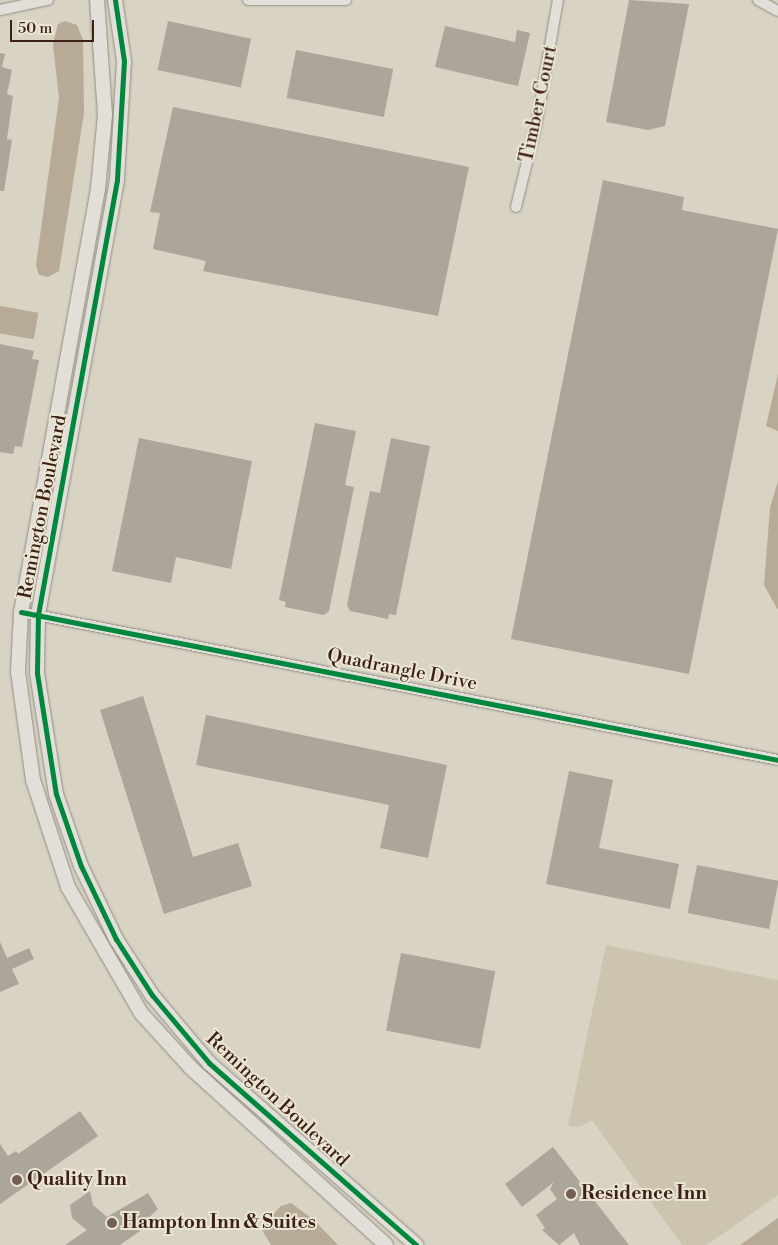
<!DOCTYPE html>
<style>
body{margin:0}
#map{position:relative;width:778px;height:1245px;overflow:hidden;background:#d8d3c3;font-family:"Libre Bodoni",serif}
div>[style]{position:absolute}
.green>*{inset:0;background:#cdc4af}
.water>*{inset:0;background:#b7aa96;transform-origin:0 0}
.building>*{inset:0;background:#aba59a;transform-origin:0 0}
.roads{filter:drop-shadow(0 0 1px #928c82) drop-shadow(0 0 1px #928c82)}
.street>*{height:10px;margin:-5px;padding:0 5px;transform-origin:5px;border-radius:5px;background:#e1dfd7}
.secondary>*{height:14px;margin:-7px;padding:0 7px;transform-origin:7px;border-radius:7px;background:#e1dfd7}
.cycleway>*{height:5px;margin:-2.5px;padding:0 2.5px;transform-origin:2.5px;border-radius:2.5px;background:#00873e}
.dots>*{width:14px;height:14px;translate:-50% -50%;box-sizing:border-box;border:2px solid #ebe5d3;border-radius:50%}
span{translate:-50% -50%;white-space:nowrap;text-align:center;line-height:1.15;-webkit-text-stroke:4px #ebe5d3;paint-order:stroke}
.street-label{font-size:19px;color:#3d2116}
.poi-label{font-size:19px;color:#3d2116;font-weight:700}
.left{translate:0 -50%;text-align:left}
.scale{position:absolute;left:10px;top:20px;width:84px;height:22px;box-sizing:border-box;border:2px solid #3d2116;border-top:0;padding-left:6px;font-size:15px;line-height:18px;white-space:nowrap;color:#3d2116;-webkit-text-stroke:4px #ebe5d3;paint-order:stroke}
</style>
<div id="map">
<div class="green">
<div style="clip-path:polygon(606px 945px,778px 980px,778px 1195px,707px 1245px,682px 1245px,592px 1120px,579px 1127px,568px 1126px)"></div>
</div>
<div class="water">
<div style="clip-path:polygon(65px 21px,77px 25px,83px 40px,84px 113px,59px 271px,48px 277px,39px 275px,36px 265px,59px 98px,53px 44px,58px 24px)"></div>
<div style="left:0;top:306px;width:39px;height:27px;rotate:10deg"></div>
<div style="clip-path:polygon(778px 374px,778px 431px,766px 426px)"></div>
<div style="clip-path:polygon(778px 481px,778px 610px,764px 585px,770px 508px)"></div>
<div style="clip-path:polygon(291px 1203px,314px 1220px,338px 1245px,271px 1245px,261px 1228px,281px 1206px)"></div>
<div style="clip-path:polygon(778px 1218px,778px 1245px,740px 1245px)"></div>
</div>
<div class="building">
<div style="clip-path:polygon(629px 0,689px 4px,665px 126px,648px 130px,606px 122px)"></div>
<div style="left:168px;top:21px;width:85px;height:50px;rotate:12deg"></div>
<div style="clip-path:polygon(445px 26px,515px 42px,517px 30px,530px 33px,518px 86px,435px 67px)"></div>
<div style="left:296px;top:50px;width:99px;height:49px;rotate:11deg"></div>
<div style="clip-path:polygon(0 53px,5px 54px,2px 67px,12px 70px,7px 94px,13px 96px,7px 139px,12px 140px,4px 191px,0 191px)"></div>
<div style="clip-path:polygon(173px 107px,469px 167px,438px 316px,203px 271px,206px 261px,153px 249px,160px 213px,150px 212px)"></div>
<div style="clip-path:polygon(603px 180px,684px 197px,682px 210px,778px 229px,689px 674px,511px 639px)"></div>
<div style="clip-path:polygon(0 344px,34px 351px,32px 359px,39px 360px,22px 447px,15px 446px,13px 454px,0 452px)"></div>
<div style="clip-path:polygon(315px 423px,356px 431px,345px 485px,354px 487px,329px 611px,324px 615px,285px 607px,286px 602px,279px 600px)"></div>
<div style="clip-path:polygon(139px 438px,252px 461px,231px 569px,176px 557px,171px 583px,112px 571px)"></div>
<div style="clip-path:polygon(391px 438px,430px 446px,396px 615px,389px 614px,388px 619px,350px 611px,347px 605px,370px 491px,380px 493px)"></div>
<div style="clip-path:polygon(143px 696px,193px 857px,238px 843px,252px 886px,164px 914px,100px 710px)"></div>
<div style="clip-path:polygon(206px 715px,447px 765px,428px 858px,380px 848px,389px 805px,196px 765px)"></div>
<div style="clip-path:polygon(569px 771px,613px 780px,599px 848px,679px 864px,670px 909px,546px 884px)"></div>
<div style="left:697px;top:865px;width:83px;height:49px;rotate:11deg"></div>
<div style="clip-path:polygon(0 942px,7px 958px,29px 948px,34px 959px,12px 969px,19px 984px,0 992px)"></div>
<div style="left:401px;top:953px;width:96px;height:79px;rotate:11deg"></div>
<div style="clip-path:polygon(80px 1111px,98px 1136px,0 1204px,0 1144px,8px 1156px,16px 1151px,18px 1154px)"></div>
<div style="clip-path:polygon(553px 1147px,629px 1245px,580px 1245px,574px 1233px,559px 1245px,542px 1230px,545px 1228px,536px 1215px,557px 1199px,550px 1189px,554px 1182px,522px 1207px,505px 1184px)"></div>
<div style="clip-path:polygon(90px 1191px,93px 1205px,107px 1217px,148px 1193px,158px 1209px,138px 1228px,140px 1231px,120px 1245px,65px 1245px,87px 1230px,72px 1218px,70px 1205px)"></div>
</div>
<div class="roads">
<div class="street">
<div style="left:248px;top:0;width:98px"></div>
<div style="left:758px;top:0;width:23px;rotate:29deg"></div>
<div style="left:0;top:10px;width:49px;rotate:-11.8deg"></div>
<div style="left:516px;top:207px;width:89px;rotate:-76.3deg"></div>
<div style="left:537px;top:121px;width:123px;rotate:-80.2deg"></div>
<div style="left:21px;top:612px;width:771px;rotate:11.06deg"></div>
</div>
<div class="secondary">
<div style="left:97px;top:0;width:115px;rotate:86deg"></div>
<div style="left:105px;top:115px;width:74px;rotate:95.4deg"></div>
<div style="left:98px;top:189px;width:430px;rotate:100.3deg"></div>
<div style="left:21px;top:612px;width:60px;rotate:92.9deg"></div>
<div style="left:18px;top:672px;width:109px;rotate:82.1deg"></div>
<div style="left:33px;top:780px;width:113px;rotate:71.9deg"></div>
<div style="left:68px;top:887px;width:146px;rotate:59.9deg"></div>
<div style="left:141px;top:1013px;width:74px;rotate:47.7deg"></div>
<div style="left:191px;top:1068px;width:263px;rotate:42.2deg"></div>
<div style="left:115px;top:0;width:62px;rotate:81.6deg"></div>
<div style="left:124px;top:61px;width:119px;rotate:93.4deg"></div>
<div style="left:117px;top:180px;width:441px;rotate:100.3deg"></div>
<div style="left:38px;top:614px;width:59px;rotate:91deg"></div>
<div style="left:37px;top:673px;width:122px;rotate:81.1deg"></div>
<div style="left:56px;top:794px;width:76px;rotate:70.9deg"></div>
<div style="left:81px;top:866px;width:81px;rotate:64.4deg"></div>
<div style="left:116px;top:939px;width:67px;rotate:57.3deg"></div>
<div style="left:152px;top:995px;width:89px;rotate:50deg"></div>
<div style="left:209px;top:1063px;width:276px;rotate:41.3deg"></div>
</div>
</div>
<div class="cycleway">
<div style="left:115px;top:0;width:62px;rotate:81.6deg"></div>
<div style="left:124px;top:61px;width:119px;rotate:93.4deg"></div>
<div style="left:117px;top:180px;width:441px;rotate:100.3deg"></div>
<div style="left:38px;top:614px;width:59px;rotate:91deg"></div>
<div style="left:37px;top:673px;width:122px;rotate:81.1deg"></div>
<div style="left:56px;top:794px;width:76px;rotate:70.9deg"></div>
<div style="left:81px;top:866px;width:81px;rotate:64.4deg"></div>
<div style="left:116px;top:939px;width:67px;rotate:57.3deg"></div>
<div style="left:152px;top:995px;width:89px;rotate:50deg"></div>
<div style="left:209px;top:1063px;width:276px;rotate:41.3deg"></div>
<div style="left:21px;top:612px;width:771px;rotate:11.06deg"></div>
</div>
<div class="dots">
<div style="left:17px;top:1180px;background:#735f53"></div>
<div style="left:571px;top:1194px;background:#735f53"></div>
<div style="left:112px;top:1223px;background:#735f53"></div>
</div>
<div class="street-label">
<span style="left:539px;top:104px;rotate:-78deg">Timber Court</span>
<span style="left:43px;top:507px;rotate:-79deg">Remington Boulevard</span>
<span style="left:402px;top:670px;rotate:11deg">Quadrangle Drive</span>
<span style="left:277px;top:1100px;rotate:43deg">Remington Boulevard</span>
</div>
<div class="poi-label">
<span class="left" style="left:27px;top:1180px">Quality Inn</span>
<span class="left" style="left:581px;top:1194px">Residence Inn</span>
<span class="left" style="left:122px;top:1223px">Hampton Inn &amp; Suites</span>
</div>
<div class="scale">50 m</div>
</div>
